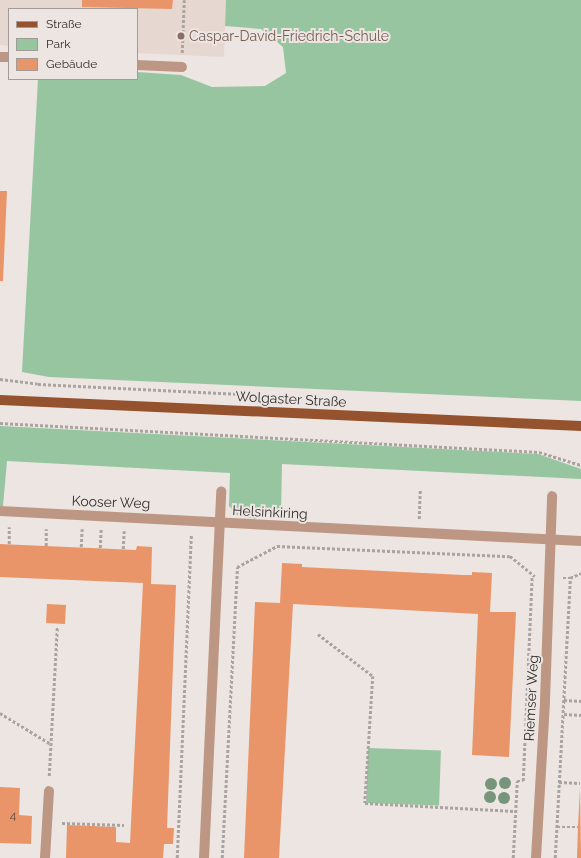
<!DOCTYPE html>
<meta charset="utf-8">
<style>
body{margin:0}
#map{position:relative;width:581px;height:858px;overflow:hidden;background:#ece5e1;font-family:Raleway,sans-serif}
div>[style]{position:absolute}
.built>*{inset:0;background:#e6d7d0}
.green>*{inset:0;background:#96c5a0;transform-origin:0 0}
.building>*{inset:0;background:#e99569;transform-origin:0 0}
.path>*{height:2.5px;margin-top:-1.25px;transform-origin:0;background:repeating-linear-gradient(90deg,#aaa4a1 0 3px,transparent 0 5px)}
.minor>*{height:10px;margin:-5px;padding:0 5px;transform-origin:5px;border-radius:5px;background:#bd9784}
.major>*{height:10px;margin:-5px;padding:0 5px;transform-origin:5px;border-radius:5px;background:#94522f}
.trees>*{width:12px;height:12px;margin:-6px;border-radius:50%;background:#77957d}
.dots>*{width:11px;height:11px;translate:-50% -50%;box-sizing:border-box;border:2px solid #ece5e1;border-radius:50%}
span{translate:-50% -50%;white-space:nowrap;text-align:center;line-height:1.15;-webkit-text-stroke:4px #ece5e1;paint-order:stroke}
.number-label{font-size:12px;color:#60483d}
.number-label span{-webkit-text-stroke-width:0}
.education-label{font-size:14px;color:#785e54}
.left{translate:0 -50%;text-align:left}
.street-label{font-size:14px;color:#322f2e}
.legend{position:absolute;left:8px;top:8px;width:130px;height:72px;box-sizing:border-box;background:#ece5e1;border:1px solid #a29c99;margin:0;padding:5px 7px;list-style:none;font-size:12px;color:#322f2e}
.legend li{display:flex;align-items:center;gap:8px;height:20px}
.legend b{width:20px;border:1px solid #a29c99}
</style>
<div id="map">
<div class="built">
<div style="clip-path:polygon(0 0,226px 0,224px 57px,137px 53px,137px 9px,9px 9px,9px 46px,0 45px)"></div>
</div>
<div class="green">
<div style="clip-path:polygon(226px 0,581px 0,581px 401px,49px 377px,22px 372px,38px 79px,137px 79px,137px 72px,181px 75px,212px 87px,265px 86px,286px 73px,283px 47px,261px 29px,225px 26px)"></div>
<div style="clip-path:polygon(0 426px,538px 454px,581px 469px,581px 479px,282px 464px,281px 513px,257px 512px,256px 519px,237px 515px,229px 506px,230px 473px,7px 461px,3px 506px,0 506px)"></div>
<div style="left:368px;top:748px;width:73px;height:55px;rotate:2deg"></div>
</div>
<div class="building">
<div style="clip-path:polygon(82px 0,173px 0,172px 9px,82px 7px)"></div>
<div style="clip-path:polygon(0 191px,7px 191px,3px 281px,0 281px)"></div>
<div style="clip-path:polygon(0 544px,136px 550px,137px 546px,152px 547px,151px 584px,176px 585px,167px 828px,174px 828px,173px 844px,164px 844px,163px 858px,66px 858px,67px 825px,116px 827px,116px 842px,130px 843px,143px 583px,0 577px)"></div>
<div style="clip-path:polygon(282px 563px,302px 564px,302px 567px,463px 575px,472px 575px,472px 572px,492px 573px,490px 612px,516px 612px,509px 757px,472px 755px,478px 614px,293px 604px,279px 858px,244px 858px,255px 602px,280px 603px)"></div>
<div style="left:47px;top:604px;width:19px;height:19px;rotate:3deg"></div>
<div style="clip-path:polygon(0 787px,20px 788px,19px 815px,32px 816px,31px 844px,0 843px)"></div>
<div style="clip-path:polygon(580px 788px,581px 858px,577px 858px,578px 827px)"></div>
</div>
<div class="path">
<div style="left:182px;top:53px;width:53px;rotate:-87.8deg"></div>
<div style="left:0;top:379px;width:38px;rotate:7deg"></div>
<div style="left:38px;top:384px;width:263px;rotate:2.8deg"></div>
<div style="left:0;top:423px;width:540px;rotate:3.08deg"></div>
<div style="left:539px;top:452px;width:44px;rotate:17.2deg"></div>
<div style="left:419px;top:519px;width:30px;rotate:-88deg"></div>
<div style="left:9px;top:544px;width:17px;rotate:-90deg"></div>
<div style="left:46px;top:546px;width:17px;rotate:-90deg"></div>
<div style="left:81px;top:547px;width:18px;rotate:-87deg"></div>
<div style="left:100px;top:548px;width:19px;rotate:-87deg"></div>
<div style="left:123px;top:549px;width:18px;rotate:-87deg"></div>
<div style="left:563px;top:578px;width:7px"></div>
<div style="left:570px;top:578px;width:12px;rotate:-24deg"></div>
<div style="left:318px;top:634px;width:69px;rotate:37.4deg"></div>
<div style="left:373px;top:676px;width:127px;rotate:93.6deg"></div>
<div style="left:365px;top:803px;width:150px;rotate:3.1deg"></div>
<div style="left:564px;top:700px;width:17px;rotate:3deg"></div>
<div style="left:0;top:713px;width:60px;rotate:31.3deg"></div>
<div style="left:564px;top:714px;width:17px;rotate:3deg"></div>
<div style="left:49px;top:776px;width:149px;rotate:-86.9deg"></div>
<div style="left:559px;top:782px;width:21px;rotate:3deg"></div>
<div style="left:62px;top:823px;width:62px;rotate:1.8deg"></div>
<div style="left:557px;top:827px;width:21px"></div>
<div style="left:177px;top:858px;width:323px;rotate:-87.5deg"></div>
<div style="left:222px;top:858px;width:291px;rotate:-87deg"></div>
<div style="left:237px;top:567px;width:45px;rotate:-27.7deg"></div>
<div style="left:277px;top:546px;width:233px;rotate:2.5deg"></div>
<div style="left:510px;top:556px;width:32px;rotate:39deg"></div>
<div style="left:513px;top:858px;width:77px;rotate:-87deg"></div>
<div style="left:517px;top:781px;width:6px"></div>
<div style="left:523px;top:781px;width:205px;rotate:-87.5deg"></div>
<div style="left:555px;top:858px;width:280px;rotate:-86.9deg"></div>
</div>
<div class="minor">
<div style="left:0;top:57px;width:9px"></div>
<div style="left:137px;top:65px;width:45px;rotate:2.5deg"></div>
<div style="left:0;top:511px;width:582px;rotate:2.96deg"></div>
<div style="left:45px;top:858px;width:67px;rotate:-86.6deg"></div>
<div style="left:204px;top:858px;width:367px;rotate:-87.3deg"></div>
<div style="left:536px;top:858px;width:158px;rotate:-86.7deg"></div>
<div style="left:545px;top:700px;width:204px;rotate:-88deg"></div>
</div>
<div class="major">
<div style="left:0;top:400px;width:582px;rotate:2.56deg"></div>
</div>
<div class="trees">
<div style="left:505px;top:783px"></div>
<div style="left:491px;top:784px"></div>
<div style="left:490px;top:797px"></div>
<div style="left:504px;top:798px"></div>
</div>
<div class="dots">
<div style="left:181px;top:36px;background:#8d6e63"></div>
</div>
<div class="number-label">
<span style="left:13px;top:816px">4</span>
</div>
<div class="education-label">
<span class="left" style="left:189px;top:36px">Caspar-David-Friedrich-Schule</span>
</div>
<div class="street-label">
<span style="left:291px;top:399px;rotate:3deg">Wolgaster Straße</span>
<span style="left:111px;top:502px;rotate:2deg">Kooser Weg</span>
<span style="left:270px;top:512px;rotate:3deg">Helsinkiring</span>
<span style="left:531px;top:698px;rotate:-87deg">Riemser Weg</span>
</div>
<ul class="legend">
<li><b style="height:5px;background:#94522f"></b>Straße</li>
<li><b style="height:11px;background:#96c5a0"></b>Park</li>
<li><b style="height:11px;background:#e99569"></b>Gebäude</li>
</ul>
</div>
